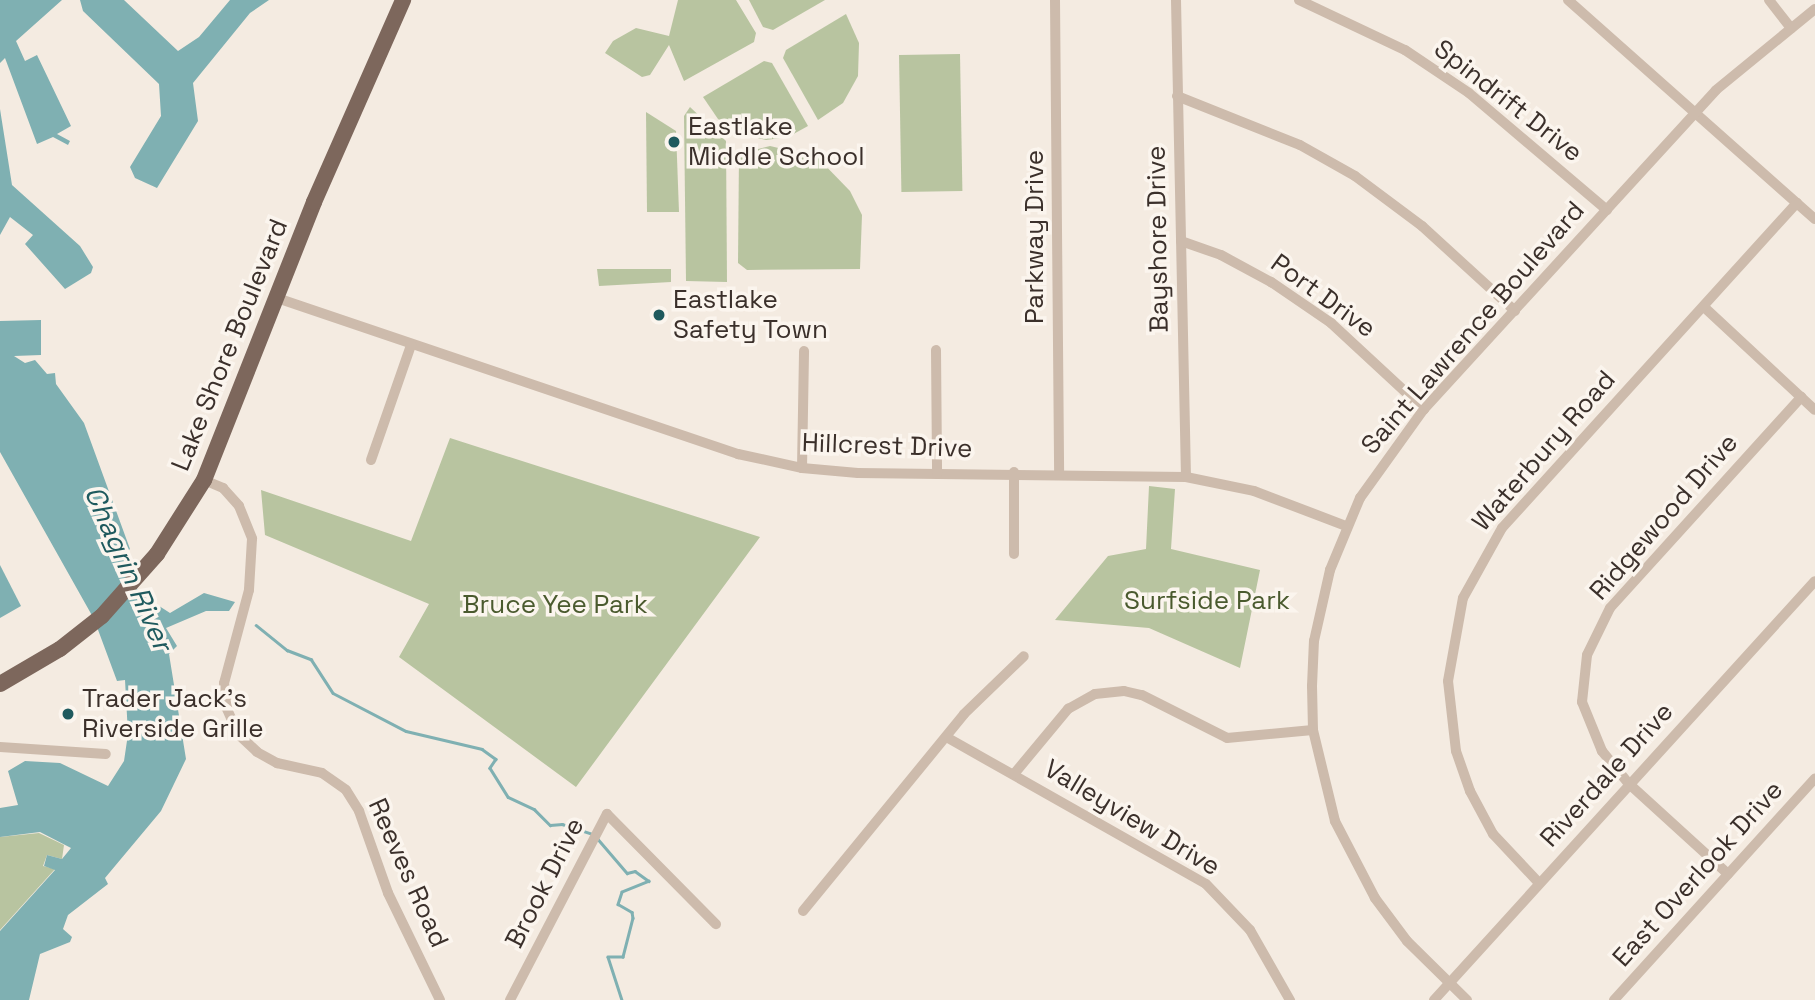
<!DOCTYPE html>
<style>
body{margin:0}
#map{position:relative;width:1815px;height:1000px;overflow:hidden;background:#f4ebe1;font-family:"Space Grotesk",sans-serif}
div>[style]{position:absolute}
.green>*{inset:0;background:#b8c4a0;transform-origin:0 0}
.water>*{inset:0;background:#7fb0b2}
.stream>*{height:2.5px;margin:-1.25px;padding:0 1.25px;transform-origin:1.25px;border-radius:1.25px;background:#7fb0b2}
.minor>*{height:10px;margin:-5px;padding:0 5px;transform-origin:5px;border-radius:5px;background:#cdbbac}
.primary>*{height:16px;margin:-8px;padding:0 8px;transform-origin:8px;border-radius:8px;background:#7d675c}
.dots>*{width:19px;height:19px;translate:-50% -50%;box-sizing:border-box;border:4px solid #fbf5ee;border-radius:50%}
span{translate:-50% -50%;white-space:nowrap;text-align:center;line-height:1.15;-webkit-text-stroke:7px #fbf5ee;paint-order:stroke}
.street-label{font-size:26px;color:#3b302b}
.poi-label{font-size:26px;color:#3b302b}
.left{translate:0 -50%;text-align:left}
.park-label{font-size:26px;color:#4a5a2e}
.water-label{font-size:28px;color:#1f5a5e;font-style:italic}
</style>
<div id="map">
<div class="green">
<div style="clip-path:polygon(678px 0,736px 0,756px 33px,754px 42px,684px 81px,669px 45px,650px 75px,642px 77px,605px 53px,613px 41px,636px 28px,669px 36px)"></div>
<div style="clip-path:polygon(749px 0,825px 0,773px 30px,763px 27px)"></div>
<div style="clip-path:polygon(846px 14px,859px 43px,858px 76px,843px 103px,818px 120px,783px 58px,786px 50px)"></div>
<div style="left:960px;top:54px;width:137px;height:61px;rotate:89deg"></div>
<div style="clip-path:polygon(764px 61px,772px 63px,808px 126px,788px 137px,766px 140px,741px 134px,718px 119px,703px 97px)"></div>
<div style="clip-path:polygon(690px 107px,726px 141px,727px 282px,686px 281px,684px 116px)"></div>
<div style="clip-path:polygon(646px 112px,676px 131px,679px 212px,647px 212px)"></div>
<div style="clip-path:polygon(770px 146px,817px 157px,850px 191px,862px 215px,860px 269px,747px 270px,738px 263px,739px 154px)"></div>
<div style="clip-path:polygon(597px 269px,671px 269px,671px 282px,599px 286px)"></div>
<div style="clip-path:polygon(450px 438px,760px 537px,576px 787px,399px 657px,429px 604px,265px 535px,261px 490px,411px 541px)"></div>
<div style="clip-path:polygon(1149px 486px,1175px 489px,1171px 549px,1260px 570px,1240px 668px,1149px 628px,1055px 620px,1108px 556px,1146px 549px)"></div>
<div style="clip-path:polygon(39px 833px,64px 845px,62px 859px,47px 855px,43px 866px,55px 869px,0 930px,0 837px)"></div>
</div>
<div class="water">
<div style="clip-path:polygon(0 0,62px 0,16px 41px,25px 61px,37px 55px,71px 126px,57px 134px,70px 141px,68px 145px,53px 137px,37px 144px,5px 58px,0 63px)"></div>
<div style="clip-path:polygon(80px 0,124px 0,178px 51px,199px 37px,230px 0,269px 0,250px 13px,193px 83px,198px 121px,157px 188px,135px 178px,130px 167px,161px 116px,159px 84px,83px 11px)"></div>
<div style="clip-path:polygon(0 109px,12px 185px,80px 246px,93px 267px,91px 273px,65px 289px,25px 244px,33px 235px,10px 217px,0 235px)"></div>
<div style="clip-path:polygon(41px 320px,41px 355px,14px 356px,25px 363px,35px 360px,47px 374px,55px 373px,56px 384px,84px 423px,130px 549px,122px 556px,139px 593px,170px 613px,204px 593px,235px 602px,229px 611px,206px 611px,166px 628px,177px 646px,169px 654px,186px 759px,161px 811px,105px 878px,108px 884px,68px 915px,63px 929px,72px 937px,70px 942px,40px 954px,29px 1000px,0 1000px,0 931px,55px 870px,44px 866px,47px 855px,62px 859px,71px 848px,40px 832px,0 837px,0 808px,18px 805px,8px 771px,25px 761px,60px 763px,108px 786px,124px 761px,128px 734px,125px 680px,117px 681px,94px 619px,0 452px,0 321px)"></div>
<div style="clip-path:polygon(0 565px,21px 606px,0 618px)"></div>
</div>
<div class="stream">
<div style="left:256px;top:625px;width:40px;rotate:39deg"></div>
<div style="left:287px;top:650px;width:26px;rotate:21deg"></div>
<div style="left:311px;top:659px;width:40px;rotate:57.1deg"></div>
<div style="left:333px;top:693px;width:82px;rotate:27.5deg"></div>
<div style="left:406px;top:731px;width:78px;rotate:13.3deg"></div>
<div style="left:482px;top:749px;width:17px;rotate:36deg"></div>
<div style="left:496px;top:759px;width:11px;rotate:124deg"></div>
<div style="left:490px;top:768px;width:34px;rotate:58deg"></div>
<div style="left:508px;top:797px;width:29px;rotate:25deg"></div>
<div style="left:534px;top:809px;width:23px;rotate:45deg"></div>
<div style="left:550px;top:825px;width:12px;rotate:-5deg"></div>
<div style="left:562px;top:824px;width:33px;rotate:18deg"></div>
<div style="left:598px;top:839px;width:45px;rotate:49.5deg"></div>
<div style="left:627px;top:873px;width:8px;rotate:-14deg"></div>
<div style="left:635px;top:871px;width:17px;rotate:36deg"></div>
<div style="left:649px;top:881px;width:29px;rotate:158deg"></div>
<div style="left:622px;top:892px;width:13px;rotate:108deg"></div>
<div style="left:618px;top:904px;width:16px;rotate:30deg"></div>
<div style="left:632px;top:912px;width:6px;rotate:81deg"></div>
<div style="left:633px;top:918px;width:40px;rotate:104.4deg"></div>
<div style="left:623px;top:957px;width:15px;rotate:180deg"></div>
<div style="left:608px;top:957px;width:45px;rotate:72deg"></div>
</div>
<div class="minor">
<div style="left:1055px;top:0;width:473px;rotate:89.5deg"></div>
<div style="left:1176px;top:0;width:477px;rotate:88.8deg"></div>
<div style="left:1299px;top:0;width:117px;rotate:25.3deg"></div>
<div style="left:1405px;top:50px;width:77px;rotate:33.9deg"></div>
<div style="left:1469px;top:93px;width:181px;rotate:40.3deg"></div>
<div style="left:1568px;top:0;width:330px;rotate:41.6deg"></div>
<div style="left:1769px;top:0;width:36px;rotate:52deg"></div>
<div style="left:1177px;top:96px;width:132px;rotate:21.7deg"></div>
<div style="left:1300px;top:145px;width:63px;rotate:29.4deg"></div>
<div style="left:1355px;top:176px;width:84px;rotate:36.7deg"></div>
<div style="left:1422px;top:226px;width:126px;rotate:42.4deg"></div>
<div style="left:1181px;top:241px;width:42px;rotate:19.3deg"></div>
<div style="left:1221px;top:255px;width:57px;rotate:28.4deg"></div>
<div style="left:1271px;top:282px;width:73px;rotate:34.3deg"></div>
<div style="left:1331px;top:323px;width:127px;rotate:42.8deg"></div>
<div style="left:277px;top:298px;width:487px;rotate:18.7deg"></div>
<div style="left:738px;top:454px;width:66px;rotate:12.3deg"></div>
<div style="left:802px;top:468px;width:56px;rotate:5.1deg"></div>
<div style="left:858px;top:473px;width:328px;rotate:0.7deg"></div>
<div style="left:1186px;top:477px;width:69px;rotate:11.6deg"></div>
<div style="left:1254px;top:491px;width:98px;rotate:20.8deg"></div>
<div style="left:1704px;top:307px;width:151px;rotate:42.9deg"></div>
<div style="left:936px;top:350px;width:124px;rotate:89.5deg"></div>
<div style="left:371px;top:460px;width:122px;rotate:-70.8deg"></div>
<div style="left:802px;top:468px;width:117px;rotate:-89deg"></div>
<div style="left:1014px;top:472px;width:82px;rotate:90deg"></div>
<div style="left:204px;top:480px;width:21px;rotate:23deg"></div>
<div style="left:223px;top:488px;width:24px;rotate:48deg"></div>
<div style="left:239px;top:506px;width:35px;rotate:68deg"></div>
<div style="left:252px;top:539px;width:51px;rotate:93.4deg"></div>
<div style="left:249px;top:590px;width:96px;rotate:105deg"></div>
<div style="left:224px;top:683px;width:26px;rotate:83deg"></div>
<div style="left:227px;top:709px;width:27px;rotate:66deg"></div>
<div style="left:238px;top:734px;width:26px;rotate:43deg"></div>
<div style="left:257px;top:752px;width:23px;rotate:29deg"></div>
<div style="left:277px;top:763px;width:46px;rotate:12.5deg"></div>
<div style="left:322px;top:773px;width:29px;rotate:35deg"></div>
<div style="left:346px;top:790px;width:25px;rotate:58deg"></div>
<div style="left:359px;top:811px;width:87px;rotate:70.5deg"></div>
<div style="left:388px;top:893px;width:119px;rotate:64.1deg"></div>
<div style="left:948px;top:738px;width:296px;rotate:29.5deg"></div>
<div style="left:1206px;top:884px;width:64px;rotate:46.3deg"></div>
<div style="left:1250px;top:930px;width:81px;rotate:60.3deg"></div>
<div style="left:0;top:747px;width:106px;rotate:3.8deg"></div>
<div style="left:1014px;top:774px;width:85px;rotate:-50.3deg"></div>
<div style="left:1068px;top:709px;width:31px;rotate:-29deg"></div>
<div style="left:1095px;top:694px;width:29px;rotate:-6deg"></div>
<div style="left:1124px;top:691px;width:18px;rotate:13deg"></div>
<div style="left:1142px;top:695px;width:95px;rotate:26.8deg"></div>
<div style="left:1227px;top:738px;width:86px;rotate:-5.3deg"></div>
<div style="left:1728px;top:874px;width:134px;rotate:-137.7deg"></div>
<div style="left:1629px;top:784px;width:43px;rotate:-129.3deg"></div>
<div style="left:1602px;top:751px;width:53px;rotate:-112.2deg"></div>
<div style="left:1582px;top:702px;width:47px;rotate:-83.9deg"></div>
<div style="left:1587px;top:655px;width:52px;rotate:-63.9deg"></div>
<div style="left:1610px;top:608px;width:285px;rotate:-47.8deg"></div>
<div style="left:1539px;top:883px;width:67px;rotate:-133.2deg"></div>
<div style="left:1493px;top:834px;width:49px;rotate:-118.1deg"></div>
<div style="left:1470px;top:791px;width:42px;rotate:-109.3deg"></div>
<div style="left:1456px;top:751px;width:70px;rotate:-96.5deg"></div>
<div style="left:1448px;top:681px;width:84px;rotate:-79.8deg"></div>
<div style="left:1463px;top:598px;width:80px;rotate:-60.9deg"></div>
<div style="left:1502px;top:528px;width:439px;rotate:-47.8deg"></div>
<div style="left:803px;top:911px;width:254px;rotate:-50.7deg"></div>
<div style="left:964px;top:714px;width:83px;rotate:-44deg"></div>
<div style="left:510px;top:1000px;width:210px;rotate:-62.5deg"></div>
<div style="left:607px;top:814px;width:155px;rotate:45.3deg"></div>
<div style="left:1434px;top:1000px;width:566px;rotate:-47.72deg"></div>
<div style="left:1467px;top:1000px;width:84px;rotate:-135.5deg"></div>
<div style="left:1407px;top:941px;width:54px;rotate:-126.7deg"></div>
<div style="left:1375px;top:898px;width:87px;rotate:-117.5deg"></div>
<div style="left:1335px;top:821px;width:94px;rotate:-103.6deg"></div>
<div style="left:1313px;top:730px;width:44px;rotate:-91.3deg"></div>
<div style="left:1312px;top:686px;width:45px;rotate:-87.5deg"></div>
<div style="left:1314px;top:641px;width:73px;rotate:-77.3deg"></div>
<div style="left:1330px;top:570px;width:78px;rotate:-67.4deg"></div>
<div style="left:1360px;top:498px;width:110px;rotate:-54.3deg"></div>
<div style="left:1424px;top:409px;width:432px;rotate:-47.5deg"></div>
<div style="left:1716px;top:90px;width:128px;rotate:-39.3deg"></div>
<div style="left:1614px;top:1000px;width:299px;rotate:-47.8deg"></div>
</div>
<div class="primary">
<div style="left:0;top:684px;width:69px;rotate:-30.3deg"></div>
<div style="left:60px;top:649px;width:53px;rotate:-38.2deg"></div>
<div style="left:102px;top:616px;width:83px;rotate:-48.4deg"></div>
<div style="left:157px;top:554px;width:88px;rotate:-57.6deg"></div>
<div style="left:204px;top:480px;width:299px;rotate:-68.4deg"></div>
<div style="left:314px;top:202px;width:221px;rotate:-66.2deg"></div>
</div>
<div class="dots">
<div style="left:674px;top:142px;background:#1f5a5e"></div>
<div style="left:659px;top:315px;background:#1f5a5e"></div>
<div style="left:68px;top:714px;background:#1f5a5e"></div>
</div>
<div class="street-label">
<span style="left:1508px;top:101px;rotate:38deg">Spindrift Drive</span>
<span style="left:1035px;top:237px;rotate:-90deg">Parkway Drive</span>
<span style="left:1158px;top:239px;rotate:-91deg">Bayshore Drive</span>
<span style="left:1323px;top:296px;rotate:36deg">Port Drive</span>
<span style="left:1473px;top:328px;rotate:-49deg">Saint Lawrence Boulevard</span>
<span style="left:230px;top:345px;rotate:-68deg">Lake Shore Boulevard</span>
<span style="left:887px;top:446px;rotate:2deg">Hillcrest Drive</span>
<span style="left:1544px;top:451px;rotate:-49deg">Waterbury Road</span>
<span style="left:1664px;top:517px;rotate:-49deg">Ridgewood Drive</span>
<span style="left:1607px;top:775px;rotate:-48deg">Riverdale Drive</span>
<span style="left:1132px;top:818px;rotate:31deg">Valleyview Drive</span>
<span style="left:408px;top:873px;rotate:66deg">Reeves Road</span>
<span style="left:1698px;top:874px;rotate:-48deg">East Overlook Drive</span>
<span style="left:545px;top:883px;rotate:-63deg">Brook Drive</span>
</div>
<div class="poi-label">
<span class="left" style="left:688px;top:142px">Eastlake<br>Middle School</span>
<span class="left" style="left:673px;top:315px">Eastlake<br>Safety Town</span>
<span class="left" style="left:82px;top:714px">Trader Jack's<br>Riverside Grille</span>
</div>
<div class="park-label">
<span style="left:1207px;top:601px">Surfside Park</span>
<span style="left:555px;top:605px">Bruce Yee Park</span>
</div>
<div class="water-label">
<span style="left:129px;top:568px;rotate:66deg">Chagrin River</span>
</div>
</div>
